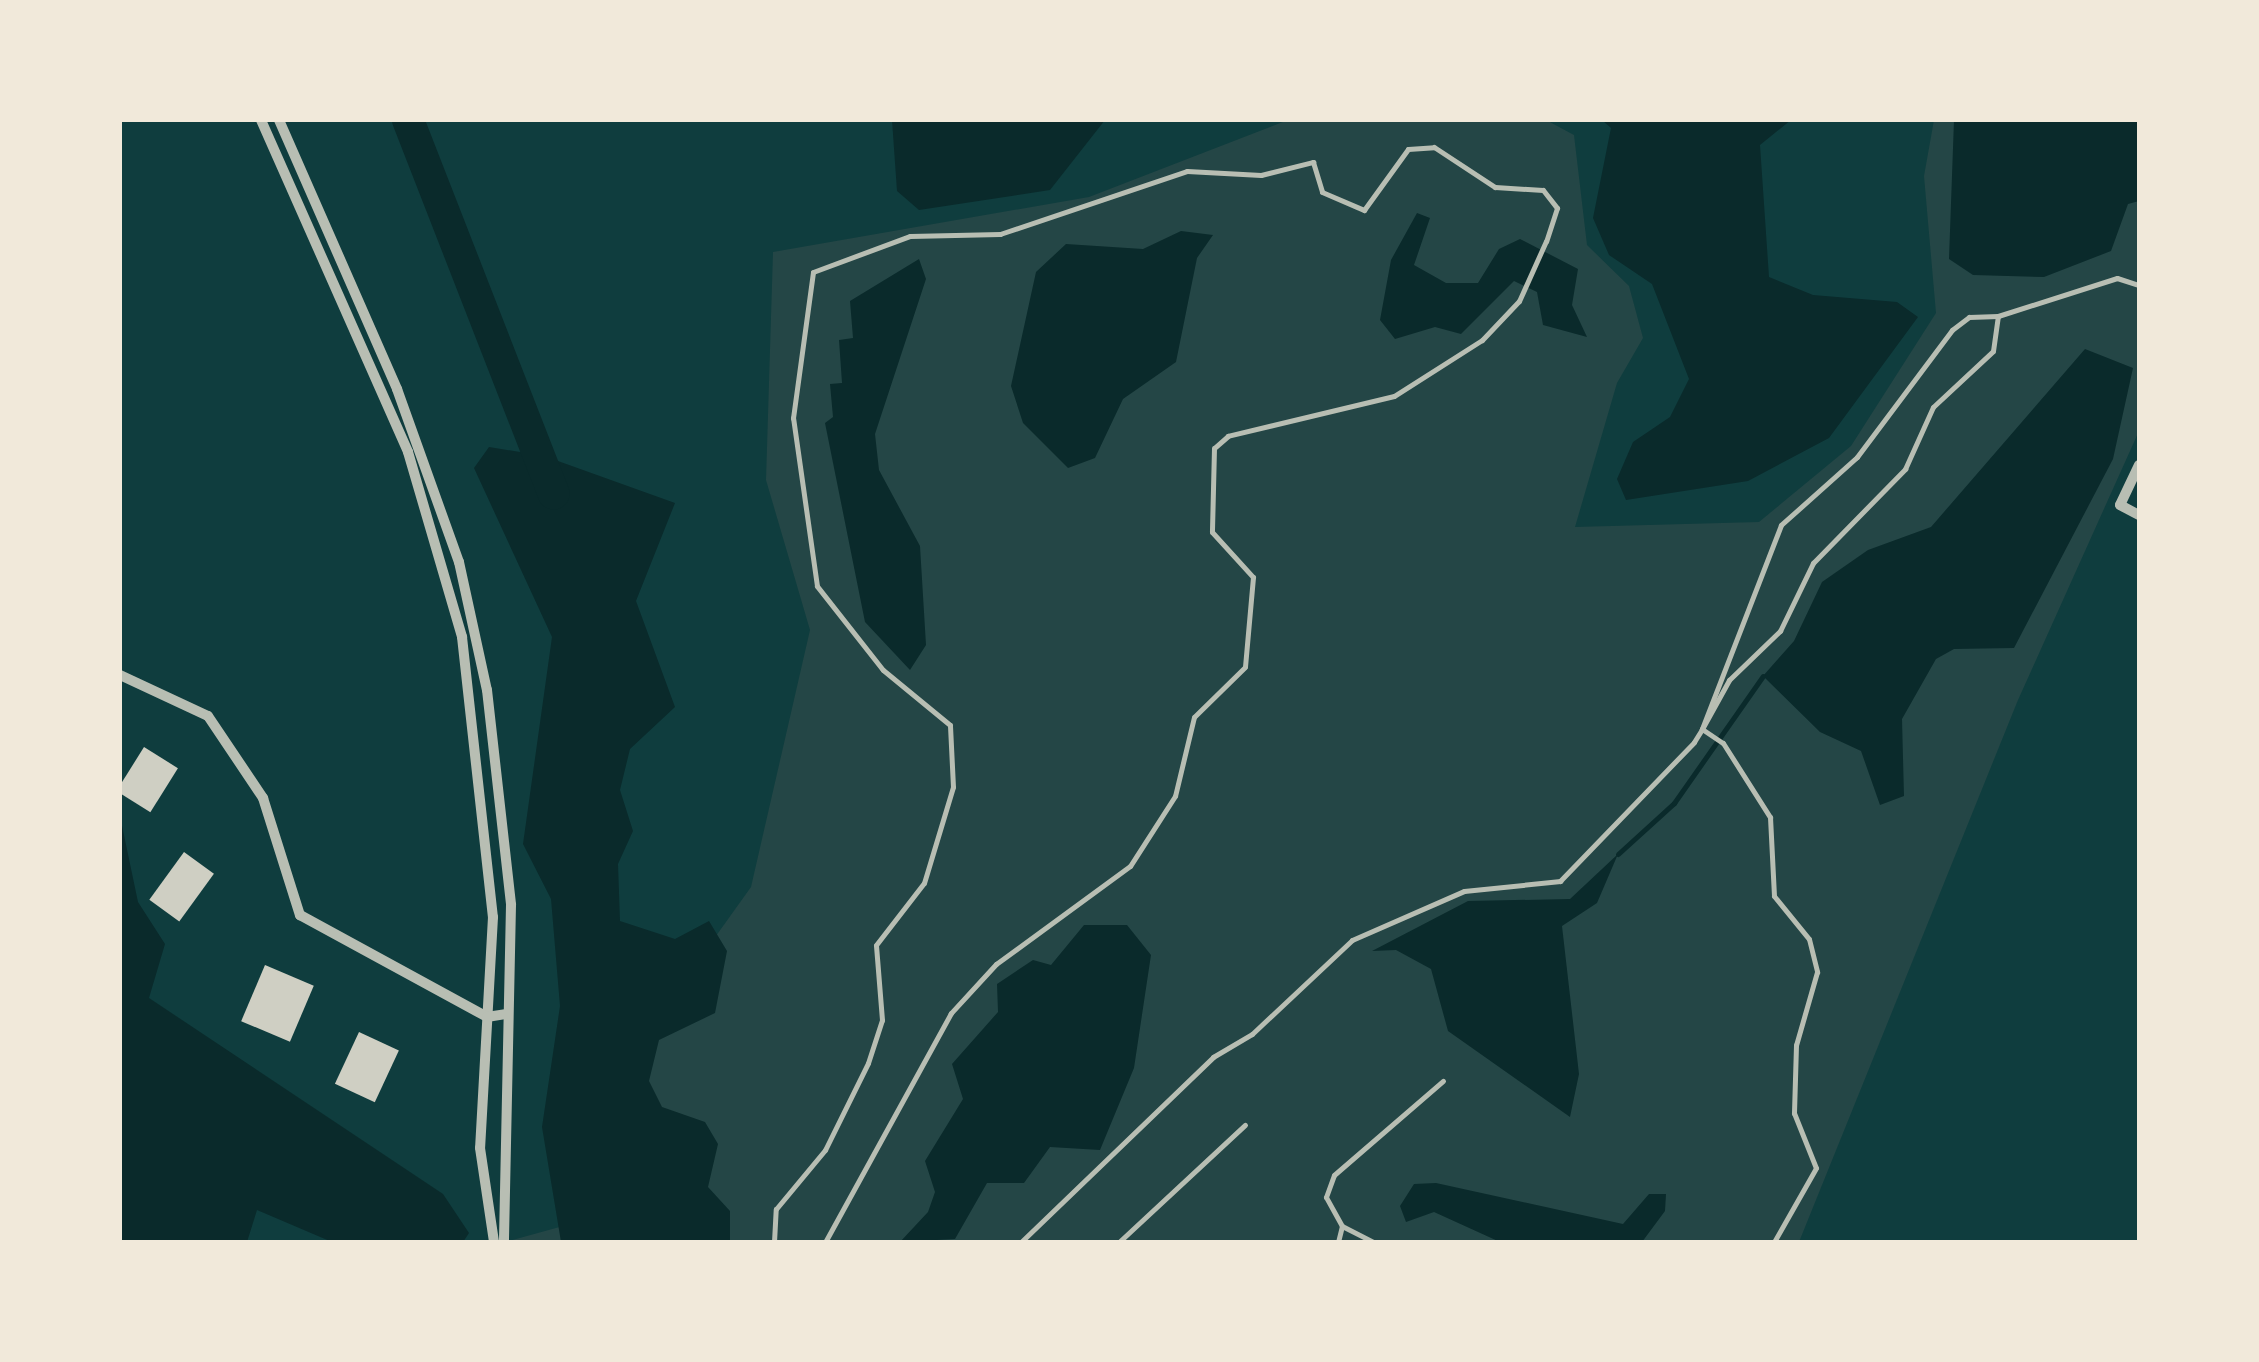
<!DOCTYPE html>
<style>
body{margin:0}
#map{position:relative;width:2259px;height:1362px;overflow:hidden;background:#0f3d3e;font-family:"DejaVu Sans",sans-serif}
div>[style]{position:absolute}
.green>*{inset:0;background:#244646}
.water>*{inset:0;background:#0a2a2b}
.stream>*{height:5px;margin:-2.5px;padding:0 2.5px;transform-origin:2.5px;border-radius:2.5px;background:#0a2a2b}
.river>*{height:32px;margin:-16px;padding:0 16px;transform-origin:16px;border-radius:16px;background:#0a2a2b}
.building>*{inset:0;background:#cfcfc3;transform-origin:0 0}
.service>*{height:5px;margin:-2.5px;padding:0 2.5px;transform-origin:2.5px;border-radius:2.5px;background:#b8beb3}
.minor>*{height:10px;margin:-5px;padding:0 5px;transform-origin:5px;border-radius:5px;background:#b8beb3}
span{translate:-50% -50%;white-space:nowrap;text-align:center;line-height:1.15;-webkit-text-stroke:9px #f1e9da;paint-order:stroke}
.frame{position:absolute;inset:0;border:122px solid #f1e9da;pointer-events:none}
</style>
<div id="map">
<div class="green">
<div style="clip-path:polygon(1288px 120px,1546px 120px,1574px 135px,1587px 245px,1629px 286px,1643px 338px,1617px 383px,1575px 527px,1759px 522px,1851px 446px,1936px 313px,1924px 176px,1934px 120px,2139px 120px,2139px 431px,2018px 700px,1799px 1242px,505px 1242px,574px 1223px,615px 1077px,751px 887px,810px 630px,766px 480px,773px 252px,1089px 197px)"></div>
</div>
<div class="water">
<div style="clip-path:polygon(892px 120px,1105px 120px,1050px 190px,919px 210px,897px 191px)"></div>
<div style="clip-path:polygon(1602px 120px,1791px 120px,1760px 145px,1769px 277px,1813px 295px,1897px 302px,1918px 317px,1829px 438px,1748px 481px,1626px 500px,1617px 479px,1633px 442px,1670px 417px,1689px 379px,1652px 284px,1609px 255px,1593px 218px,1611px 128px)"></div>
<div style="clip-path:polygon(1954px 120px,2139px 120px,2139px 201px,2128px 204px,2111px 251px,2044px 277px,1973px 275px,1949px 259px)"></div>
<div style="clip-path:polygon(1417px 213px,1430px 218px,1414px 265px,1446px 283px,1478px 283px,1499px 249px,1520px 239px,1578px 269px,1572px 305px,1587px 337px,1543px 325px,1537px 292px,1514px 281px,1461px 334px,1435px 327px,1395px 339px,1380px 320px,1391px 260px)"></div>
<div style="clip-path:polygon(1181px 231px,1213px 235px,1197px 258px,1176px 362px,1123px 399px,1095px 458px,1068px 468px,1023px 423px,1011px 386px,1036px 272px,1066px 244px,1143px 249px)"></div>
<div style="clip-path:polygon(919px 259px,926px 279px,875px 434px,879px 470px,920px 546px,926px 645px,910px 670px,865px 622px,825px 423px,833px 417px,830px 384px,842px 383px,839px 340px,853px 338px,850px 301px)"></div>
<div style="clip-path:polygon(2085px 349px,2133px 368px,2113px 459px,2014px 648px,1954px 649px,1936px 659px,1902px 719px,1904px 796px,1880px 805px,1861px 751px,1820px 732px,1763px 676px,1794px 641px,1822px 582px,1868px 550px,1931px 527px)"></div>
<div style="clip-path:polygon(489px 447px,544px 456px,675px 503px,636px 601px,675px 707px,630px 749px,620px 790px,633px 831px,618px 864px,620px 921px,675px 939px,709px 921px,727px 951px,715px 1013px,659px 1040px,649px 1081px,662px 1107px,705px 1122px,718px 1144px,708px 1187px,730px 1211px,730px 1242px,561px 1242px,542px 1127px,560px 1006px,551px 899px,523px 844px,552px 637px,474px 468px)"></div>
<div style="clip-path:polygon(120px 816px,138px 902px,165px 944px,149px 998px,443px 1194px,469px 1233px,463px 1242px,332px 1242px,257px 1210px,247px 1242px,120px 1242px)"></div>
<div style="clip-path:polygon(1618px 854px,1597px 903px,1562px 926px,1579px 1074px,1570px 1117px,1448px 1031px,1431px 969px,1396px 950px,1372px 951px,1468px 901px,1570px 899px)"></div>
<div style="clip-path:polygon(1084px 925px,1127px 925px,1151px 955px,1134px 1068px,1100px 1150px,1050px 1147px,1024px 1183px,987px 1183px,955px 1239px,900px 1242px,928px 1212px,935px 1192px,925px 1161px,963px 1099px,952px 1064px,998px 1012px,997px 984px,1033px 960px,1051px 965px)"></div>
<div style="clip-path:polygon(1436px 1183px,1623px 1224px,1649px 1194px,1666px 1194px,1665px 1211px,1642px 1242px,1500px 1242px,1434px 1212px,1406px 1222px,1400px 1206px,1414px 1184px)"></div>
</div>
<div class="stream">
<div style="left:1618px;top:854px;width:76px;rotate:-42.3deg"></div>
<div style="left:1674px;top:803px;width:155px;rotate:-55deg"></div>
</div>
<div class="river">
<div style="left:408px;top:120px;width:401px;rotate:68.7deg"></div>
</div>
<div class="building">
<div style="left:144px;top:747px;width:40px;height:52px;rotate:32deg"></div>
<div style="left:184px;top:852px;width:37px;height:59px;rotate:36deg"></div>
<div style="left:265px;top:965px;width:53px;height:61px;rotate:23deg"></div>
<div style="left:359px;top:1032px;width:44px;height:57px;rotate:25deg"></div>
</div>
<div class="service">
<div style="left:1998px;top:316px;width:125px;rotate:-17.7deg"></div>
<div style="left:2117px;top:278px;width:23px;rotate:18deg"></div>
<div style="left:1702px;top:729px;width:25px;rotate:34deg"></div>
<div style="left:1723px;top:743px;width:88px;rotate:57.6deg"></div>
<div style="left:1770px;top:817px;width:79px;rotate:87.1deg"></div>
<div style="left:1774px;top:896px;width:55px;rotate:50.9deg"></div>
<div style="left:1809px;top:939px;width:34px;rotate:76deg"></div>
<div style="left:1817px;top:972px;width:76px;rotate:106deg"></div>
<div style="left:1796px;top:1045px;width:68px;rotate:91.7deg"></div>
<div style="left:1794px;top:1113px;width:59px;rotate:68.2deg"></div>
<div style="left:1816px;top:1168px;width:85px;rotate:119.6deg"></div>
<div style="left:1342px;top:1226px;width:33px;rotate:-119deg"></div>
<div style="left:1326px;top:1197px;width:23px;rotate:-70deg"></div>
<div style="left:1334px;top:1175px;width:144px;rotate:-40.8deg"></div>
<div style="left:774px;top:1242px;width:33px;rotate:-87deg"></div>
<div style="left:776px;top:1209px;width:77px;rotate:-50.3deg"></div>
<div style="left:825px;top:1150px;width:97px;rotate:-63.7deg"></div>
<div style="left:868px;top:1063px;width:45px;rotate:-72deg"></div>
<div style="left:882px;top:1020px;width:75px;rotate:-94.6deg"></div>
<div style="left:876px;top:945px;width:78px;rotate:-52.3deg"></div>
<div style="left:924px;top:883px;width:100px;rotate:-73.2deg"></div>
<div style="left:953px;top:787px;width:62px;rotate:-92.8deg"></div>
<div style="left:950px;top:725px;width:87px;rotate:-140.6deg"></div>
<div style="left:883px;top:670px;width:107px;rotate:-128.2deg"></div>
<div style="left:817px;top:586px;width:170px;rotate:-98.1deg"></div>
<div style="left:793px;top:418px;width:147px;rotate:-82.2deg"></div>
<div style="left:813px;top:272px;width:103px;rotate:-20.4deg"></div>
<div style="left:910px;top:236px;width:90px;rotate:-1.3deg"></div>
<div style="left:1000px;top:234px;width:197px;rotate:-18.6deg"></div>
<div style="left:1187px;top:171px;width:74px;rotate:3.1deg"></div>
<div style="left:1261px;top:175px;width:54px;rotate:-14deg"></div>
<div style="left:1313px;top:162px;width:31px;rotate:73deg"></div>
<div style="left:1322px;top:192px;width:46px;rotate:23.2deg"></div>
<div style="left:1364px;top:210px;width:75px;rotate:-54.2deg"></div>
<div style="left:1408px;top:149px;width:26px;rotate:-4deg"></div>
<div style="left:1434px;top:147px;width:73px;rotate:33.3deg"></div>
<div style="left:1495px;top:187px;width:48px;rotate:3.6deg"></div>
<div style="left:1543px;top:190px;width:23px;rotate:52deg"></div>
<div style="left:1557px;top:208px;width:35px;rotate:108deg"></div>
<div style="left:1546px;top:241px;width:66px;rotate:114.2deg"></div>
<div style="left:1519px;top:301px;width:54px;rotate:133.5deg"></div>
<div style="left:1482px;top:340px;width:104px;rotate:147.5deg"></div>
<div style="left:1394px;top:396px;width:171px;rotate:166.5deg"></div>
<div style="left:1228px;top:436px;width:18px;rotate:139deg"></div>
<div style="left:1214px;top:448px;width:84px;rotate:91.4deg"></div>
<div style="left:1212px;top:532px;width:61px;rotate:47.7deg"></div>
<div style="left:1253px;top:577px;width:90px;rotate:95.1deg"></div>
<div style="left:1245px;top:667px;width:71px;rotate:135.6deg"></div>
<div style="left:1194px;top:717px;width:81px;rotate:103.5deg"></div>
<div style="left:1175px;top:796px;width:83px;rotate:122.7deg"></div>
<div style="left:1130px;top:866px;width:166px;rotate:143.8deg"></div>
<div style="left:996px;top:964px;width:67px;rotate:132.6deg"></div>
<div style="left:951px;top:1013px;width:261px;rotate:118.8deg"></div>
<div style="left:1021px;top:1242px;width:267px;rotate:-43.9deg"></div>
<div style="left:1213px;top:1057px;width:45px;rotate:-30.5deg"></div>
<div style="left:1252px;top:1034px;width:137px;rotate:-43.2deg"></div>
<div style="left:1352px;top:940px;width:122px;rotate:-23.6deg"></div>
<div style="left:1464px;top:891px;width:97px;rotate:-5.9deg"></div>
<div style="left:1560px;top:881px;width:193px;rotate:-46deg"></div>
<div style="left:1694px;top:742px;width:15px;rotate:-58deg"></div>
<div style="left:1702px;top:729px;width:56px;rotate:-61.1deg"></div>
<div style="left:1729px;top:680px;width:71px;rotate:-43.9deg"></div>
<div style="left:1780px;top:631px;width:76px;rotate:-64.1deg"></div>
<div style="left:1813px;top:563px;width:132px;rotate:-45.6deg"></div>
<div style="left:1905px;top:469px;width:68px;rotate:-65.7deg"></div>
<div style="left:1933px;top:407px;width:82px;rotate:-43deg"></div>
<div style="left:1993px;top:351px;width:35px;rotate:-82deg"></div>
<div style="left:1998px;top:316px;width:29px;rotate:178deg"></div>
<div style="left:1969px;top:317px;width:21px;rotate:143deg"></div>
<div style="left:1952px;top:330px;width:159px;rotate:126.8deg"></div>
<div style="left:1857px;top:457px;width:102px;rotate:138.2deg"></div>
<div style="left:1781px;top:525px;width:219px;rotate:111.2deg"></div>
<div style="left:1119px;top:1242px;width:172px;rotate:-42.9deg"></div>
<div style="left:1338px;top:1242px;width:16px;rotate:-76deg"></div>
<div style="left:1342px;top:1226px;width:35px;rotate:27deg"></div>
</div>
<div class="minor">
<div style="left:261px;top:120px;width:363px;rotate:66.1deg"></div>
<div style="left:408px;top:452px;width:193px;rotate:73.7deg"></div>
<div style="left:462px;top:637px;width:282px;rotate:83.7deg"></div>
<div style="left:493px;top:917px;width:231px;rotate:93.2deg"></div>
<div style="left:480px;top:1148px;width:95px;rotate:81.5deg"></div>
<div style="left:279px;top:120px;width:294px;rotate:66.3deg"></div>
<div style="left:397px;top:389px;width:184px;rotate:70.3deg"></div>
<div style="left:459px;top:562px;width:131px;rotate:77.7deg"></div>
<div style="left:487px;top:690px;width:216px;rotate:83.6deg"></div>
<div style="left:511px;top:905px;width:337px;rotate:91.2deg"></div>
<div style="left:2139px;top:465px;width:44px;rotate:115.4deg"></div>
<div style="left:2120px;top:505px;width:21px;rotate:28deg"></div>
<div style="left:120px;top:675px;width:97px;rotate:25deg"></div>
<div style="left:208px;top:716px;width:99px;rotate:56.1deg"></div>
<div style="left:263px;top:798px;width:123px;rotate:72.5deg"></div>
<div style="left:300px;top:915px;width:213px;rotate:28.6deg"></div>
<div style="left:487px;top:1017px;width:20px;rotate:-9deg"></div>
</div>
<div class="frame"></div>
</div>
